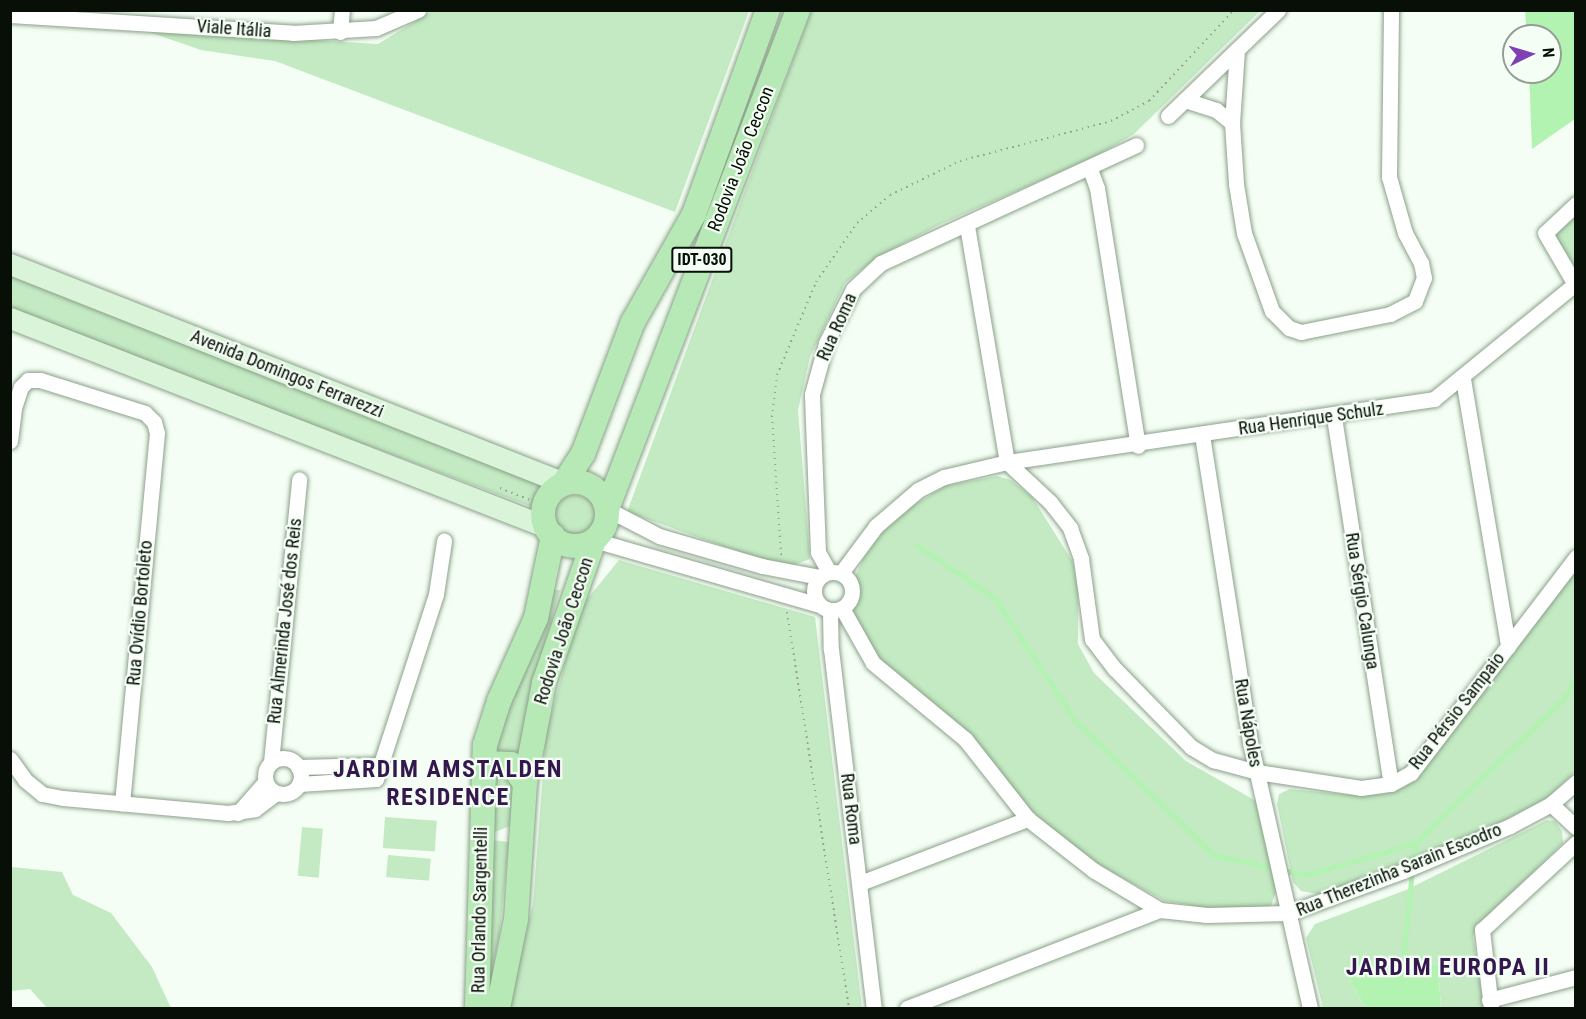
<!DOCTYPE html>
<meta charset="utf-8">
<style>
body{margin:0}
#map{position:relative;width:1586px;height:1019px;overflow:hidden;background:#f4fef4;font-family:"Roboto Condensed",sans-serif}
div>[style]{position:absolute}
.green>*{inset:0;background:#c3eac2;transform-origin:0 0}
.round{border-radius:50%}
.water>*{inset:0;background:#b3f3b1}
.stream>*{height:4.5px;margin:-2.25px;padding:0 2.25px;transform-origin:2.25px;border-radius:2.25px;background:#b3f3b1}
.path>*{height:2px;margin-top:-1px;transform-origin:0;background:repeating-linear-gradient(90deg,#97a097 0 1.5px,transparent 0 6px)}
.roads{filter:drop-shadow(0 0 2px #8ba08a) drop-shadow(0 0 2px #8ba08a)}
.minor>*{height:15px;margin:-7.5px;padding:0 7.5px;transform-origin:7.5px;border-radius:7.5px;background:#fff}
.minor>.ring{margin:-7.5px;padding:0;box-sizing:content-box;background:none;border:15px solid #fff;border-radius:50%}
.secondary>*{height:21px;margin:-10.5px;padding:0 10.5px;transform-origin:10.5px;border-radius:10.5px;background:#daf4da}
.primary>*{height:24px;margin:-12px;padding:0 12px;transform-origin:12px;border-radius:12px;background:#b6e9b5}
.primary>.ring{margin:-12px;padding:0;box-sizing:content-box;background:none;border:24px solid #b6e9b5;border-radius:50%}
span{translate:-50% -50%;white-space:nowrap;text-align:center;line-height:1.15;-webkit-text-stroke:4.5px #f4fef4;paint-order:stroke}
.shield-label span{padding:2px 4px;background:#f4fef4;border:2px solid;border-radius:4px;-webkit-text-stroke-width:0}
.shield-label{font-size:16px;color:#070f07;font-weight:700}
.street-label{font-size:18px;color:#070f07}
.district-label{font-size:24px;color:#35174f;font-weight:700;letter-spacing:1.5px}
.frame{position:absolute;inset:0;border:12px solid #070f07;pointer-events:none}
.north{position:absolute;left:1502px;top:24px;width:60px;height:60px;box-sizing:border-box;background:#f4fef4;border:2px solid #959e95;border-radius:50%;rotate:85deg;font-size:16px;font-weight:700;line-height:24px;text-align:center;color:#070f07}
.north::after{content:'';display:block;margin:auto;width:21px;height:27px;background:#8040b5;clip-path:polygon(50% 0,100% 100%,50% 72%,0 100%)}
</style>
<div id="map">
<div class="green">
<div style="clip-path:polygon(432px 11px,749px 11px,675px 212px,275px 61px,201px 50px,143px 30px,378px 44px)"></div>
<div style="clip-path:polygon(811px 11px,1260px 11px,1134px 134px,1094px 157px,941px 224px,877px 257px,845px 283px,810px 357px,798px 410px,810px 559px,794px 565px,757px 558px,627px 512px)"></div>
<div style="clip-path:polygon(1575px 211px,1575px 267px,1553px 233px)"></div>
<div style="clip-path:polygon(11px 276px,333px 401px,545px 483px,535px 508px,321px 428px,11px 308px)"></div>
<div style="clip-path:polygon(997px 476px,1011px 480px,1032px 497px,1073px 562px,1078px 591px,1078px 644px,1094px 673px,1186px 761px,1256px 801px,1277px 888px,1270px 909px,1207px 908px,1165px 901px,1097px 864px,1030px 810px,878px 657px,863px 637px,852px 608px,852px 584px,863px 559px,882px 532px,901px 513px,945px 486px)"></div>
<div class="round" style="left:555px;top:495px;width:40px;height:40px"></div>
<div style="clip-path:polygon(619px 560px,815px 617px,862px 1008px,508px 1008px,533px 904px,546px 734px,580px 608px)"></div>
<div style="clip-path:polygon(1575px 571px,1575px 772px,1547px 798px,1507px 819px,1324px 895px,1301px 891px,1293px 882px,1277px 804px,1279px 794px,1290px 789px,1361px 796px,1393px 792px,1417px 779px)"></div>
<div style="clip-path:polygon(554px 590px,560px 590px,527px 709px,522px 762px,504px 751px,488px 754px)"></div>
<div style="clip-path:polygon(500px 768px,513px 785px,510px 826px,495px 832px,491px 828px,494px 769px)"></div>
<div style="left:385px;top:817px;width:52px;height:31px;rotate:4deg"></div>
<div style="clip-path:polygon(1547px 820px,1555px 821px,1562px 831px,1563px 843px,1477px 926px,1473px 937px,1484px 1008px,1441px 1008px,1438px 965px,1428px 961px,1402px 976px,1382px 970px,1349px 973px,1351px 984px,1366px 1008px,1323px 1008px,1306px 938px,1315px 924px,1406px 890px)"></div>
<div style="left:302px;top:827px;width:21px;height:49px;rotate:5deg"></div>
<div style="clip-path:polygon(490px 840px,509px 842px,499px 936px,484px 1008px)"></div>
<div style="left:388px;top:855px;width:43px;height:22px;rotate:5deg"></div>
<div style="clip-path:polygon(12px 867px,62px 872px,73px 895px,111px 913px,152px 967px,171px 1008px,47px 1008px,30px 989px,11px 991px)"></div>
</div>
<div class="water">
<div style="clip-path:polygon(1525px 11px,1575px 11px,1575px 119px,1532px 149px,1529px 72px,1550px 72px,1550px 36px,1527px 36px)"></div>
<div style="clip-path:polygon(1362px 959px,1392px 976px,1412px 972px,1428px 961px,1438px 965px,1441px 1008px,1366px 1008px,1351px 984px,1349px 973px,1352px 962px)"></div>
</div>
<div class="stream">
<div style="left:917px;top:545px;width:94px;rotate:34.2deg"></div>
<div style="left:995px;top:598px;width:146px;rotate:56.7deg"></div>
<div style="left:1075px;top:720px;width:194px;rotate:44.2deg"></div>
<div style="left:1214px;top:855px;width:61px;rotate:12.2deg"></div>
<div style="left:1413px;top:862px;width:19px;rotate:-84deg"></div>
<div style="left:1415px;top:843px;width:206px;rotate:-44.2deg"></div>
<div style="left:1563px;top:699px;width:24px;rotate:-57deg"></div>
<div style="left:1282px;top:870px;width:25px;rotate:12deg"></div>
<div style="left:1306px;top:875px;width:114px;rotate:-16.4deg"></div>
<div style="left:1410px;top:978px;width:29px;rotate:-102deg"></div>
<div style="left:1404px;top:950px;width:79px;rotate:-84.2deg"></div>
</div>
<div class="path">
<div style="left:500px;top:488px;width:48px;rotate:21.8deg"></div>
<div style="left:781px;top:555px;width:138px;rotate:-93.7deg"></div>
<div style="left:772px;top:417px;width:42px;rotate:-83.2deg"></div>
<div style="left:777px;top:375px;width:101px;rotate:-67.2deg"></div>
<div style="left:816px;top:282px;width:72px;rotate:-55.2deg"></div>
<div style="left:857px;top:223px;width:43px;rotate:-40.3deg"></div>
<div style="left:890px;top:195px;width:78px;rotate:-25.9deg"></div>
<div style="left:960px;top:161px;width:156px;rotate:-14.8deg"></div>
<div style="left:1111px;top:121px;width:43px;rotate:-27.8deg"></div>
<div style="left:1149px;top:101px;width:125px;rotate:-47deg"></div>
<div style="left:787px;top:612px;width:401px;rotate:81.1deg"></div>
</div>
<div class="roads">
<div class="minor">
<div style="left:10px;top:15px;width:284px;rotate:3.6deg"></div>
<div style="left:293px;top:33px;width:83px;rotate:-3.4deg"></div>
<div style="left:376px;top:28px;width:46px;rotate:-23.2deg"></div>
<div style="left:340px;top:32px;width:22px;rotate:-85deg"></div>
<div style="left:1237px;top:50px;width:73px;rotate:93.9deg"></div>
<div style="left:1232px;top:123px;width:61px;rotate:86.2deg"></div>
<div style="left:1236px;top:184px;width:50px;rotate:80.7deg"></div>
<div style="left:1244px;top:233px;width:83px;rotate:70.3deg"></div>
<div style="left:1272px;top:311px;width:24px;rotate:45deg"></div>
<div style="left:1289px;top:328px;width:13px;rotate:18deg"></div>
<div style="left:1301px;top:332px;width:91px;rotate:-11.4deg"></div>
<div style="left:1390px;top:314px;width:28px;rotate:-27deg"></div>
<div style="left:1415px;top:301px;width:25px;rotate:-69deg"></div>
<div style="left:1424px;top:278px;width:15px;rotate:-101deg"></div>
<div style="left:1421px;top:263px;width:34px;rotate:-118deg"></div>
<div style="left:1405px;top:233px;width:58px;rotate:-105.9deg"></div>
<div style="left:1389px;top:177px;width:167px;rotate:-89.3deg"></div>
<div style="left:1185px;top:100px;width:33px;rotate:18deg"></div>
<div style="left:1216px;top:110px;width:21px;rotate:39deg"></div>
<div style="left:1168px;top:116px;width:153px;rotate:-43.9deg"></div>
<div style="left:1090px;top:169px;width:20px;rotate:70deg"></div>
<div style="left:1097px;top:188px;width:261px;rotate:81deg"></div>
<div style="left:1576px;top:204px;width:42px;rotate:136.9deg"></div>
<div style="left:1545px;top:233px;width:61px;rotate:59.7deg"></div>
<div style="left:967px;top:226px;width:239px;rotate:80.4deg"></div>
<div style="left:1007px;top:462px;width:432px;rotate:-8.4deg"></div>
<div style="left:1434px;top:399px;width:182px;rotate:-39.2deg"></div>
<div style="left:1463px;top:379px;width:271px;rotate:80.4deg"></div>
<div style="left:1334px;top:417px;width:371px;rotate:81.2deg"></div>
<div style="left:1202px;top:435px;width:311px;rotate:81.1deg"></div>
<div style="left:1250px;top:742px;width:273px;rotate:77.3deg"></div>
<div style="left:10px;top:441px;width:33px;rotate:-83deg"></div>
<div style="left:14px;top:408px;width:22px;rotate:-72deg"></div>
<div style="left:21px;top:387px;width:10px;rotate:-45deg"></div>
<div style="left:28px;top:380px;width:12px"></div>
<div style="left:40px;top:380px;width:110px;rotate:17.4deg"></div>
<div style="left:145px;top:413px;width:13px;rotate:45deg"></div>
<div style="left:154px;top:422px;width:11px;rotate:75deg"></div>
<div style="left:157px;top:433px;width:372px;rotate:95.4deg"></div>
<div style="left:607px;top:509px;width:59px;rotate:27.4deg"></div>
<div style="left:659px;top:536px;width:107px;rotate:16.2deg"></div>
<div style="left:762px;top:566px;width:58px;rotate:10.9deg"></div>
<div style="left:594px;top:540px;width:234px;rotate:16.1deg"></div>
<div class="ring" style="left:814px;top:572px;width:23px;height:23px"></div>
<div style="left:829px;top:572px;width:23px;rotate:-119deg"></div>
<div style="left:818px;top:552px;width:158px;rotate:-92.2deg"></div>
<div style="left:812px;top:394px;width:53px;rotate:-74.6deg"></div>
<div style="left:826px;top:343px;width:60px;rotate:-63.4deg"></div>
<div style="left:853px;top:289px;width:38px;rotate:-43deg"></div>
<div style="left:881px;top:263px;width:281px;rotate:-24.8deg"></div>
<div style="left:841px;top:573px;width:59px;rotate:-53.3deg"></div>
<div style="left:876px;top:526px;width:55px;rotate:-40.6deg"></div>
<div style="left:918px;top:490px;width:29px;rotate:-27deg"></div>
<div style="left:944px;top:477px;width:65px;rotate:-13.4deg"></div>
<div style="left:1007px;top:462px;width:59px;rotate:42.9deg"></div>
<div style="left:1050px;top:502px;width:33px;rotate:52deg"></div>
<div style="left:1070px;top:528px;width:33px;rotate:70deg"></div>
<div style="left:1081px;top:559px;width:81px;rotate:82.2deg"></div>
<div style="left:1092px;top:639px;width:38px;rotate:53deg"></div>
<div style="left:1115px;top:669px;width:109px;rotate:45.7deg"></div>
<div style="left:1191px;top:747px;width:26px;rotate:31deg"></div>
<div style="left:1213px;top:760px;width:46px;rotate:15.3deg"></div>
<div style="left:1257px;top:772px;width:105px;rotate:8.7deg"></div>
<div style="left:1361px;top:788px;width:30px;rotate:-8deg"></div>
<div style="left:1391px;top:784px;width:23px;rotate:-29deg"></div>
<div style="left:1411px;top:773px;width:272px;rotate:-52.6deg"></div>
<div style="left:842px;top:608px;width:63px;rotate:60.6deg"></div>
<div style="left:873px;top:663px;width:119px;rotate:39.6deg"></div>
<div style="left:965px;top:739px;width:102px;rotate:51.8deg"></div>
<div style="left:1028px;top:819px;width:83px;rotate:38.1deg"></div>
<div style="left:1093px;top:870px;width:78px;rotate:30.8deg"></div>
<div style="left:1160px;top:910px;width:47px;rotate:6.1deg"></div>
<div style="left:1207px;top:915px;width:82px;rotate:-1.4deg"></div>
<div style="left:1289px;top:913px;width:121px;rotate:-20.2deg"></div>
<div style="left:1403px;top:871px;width:116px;rotate:-22.8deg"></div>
<div style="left:1510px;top:826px;width:47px;rotate:-28.2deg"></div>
<div style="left:1551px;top:804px;width:33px;rotate:-41deg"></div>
<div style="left:830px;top:610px;width:39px;rotate:89deg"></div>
<div style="left:831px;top:649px;width:362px;rotate:83.2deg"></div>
<div class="ring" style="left:265px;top:758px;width:21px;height:21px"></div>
<div style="left:10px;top:759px;width:26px;rotate:54deg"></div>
<div style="left:25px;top:780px;width:22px;rotate:39deg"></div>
<div style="left:42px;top:794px;width:21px;rotate:11deg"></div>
<div style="left:63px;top:798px;width:166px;rotate:5.2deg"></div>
<div style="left:228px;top:813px;width:27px;rotate:-8deg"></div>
<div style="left:255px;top:809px;width:26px;rotate:-37deg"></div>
<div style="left:271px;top:762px;width:284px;rotate:-84.3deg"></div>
<div style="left:298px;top:767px;width:82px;rotate:-1.4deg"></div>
<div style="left:299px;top:784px;width:77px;rotate:-3.7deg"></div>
<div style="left:376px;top:779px;width:194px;rotate:-72deg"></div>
<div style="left:436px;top:594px;width:54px;rotate:-81.4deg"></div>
<div style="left:1551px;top:804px;width:34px;rotate:43deg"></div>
<div style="left:238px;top:813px;width:41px;rotate:-48.9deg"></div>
<div style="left:860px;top:883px;width:180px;rotate:-20.9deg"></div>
<div style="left:1489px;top:1000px;width:90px;rotate:-14.8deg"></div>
<div style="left:907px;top:1008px;width:271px;rotate:-21.2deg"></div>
<div style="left:1491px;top:1008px;width:79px;rotate:-96.6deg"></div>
<div style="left:1482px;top:930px;width:128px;rotate:-42.8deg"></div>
</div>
<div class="secondary">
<div style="left:10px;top:264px;width:596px;rotate:21.57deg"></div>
<div style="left:10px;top:318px;width:576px;rotate:21.27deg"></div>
</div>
<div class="primary">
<div class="ring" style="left:543px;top:482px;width:40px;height:40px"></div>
<div style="left:564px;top:483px;width:35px;rotate:-57deg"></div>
<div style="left:583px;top:454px;width:141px;rotate:-69.3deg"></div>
<div style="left:633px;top:322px;width:124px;rotate:-60.5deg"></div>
<div style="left:694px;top:214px;width:217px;rotate:-70.1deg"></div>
<div style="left:607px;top:509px;width:534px;rotate:-69.05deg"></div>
<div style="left:484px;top:763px;width:27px;rotate:2deg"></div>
<div style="left:511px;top:764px;width:24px;rotate:54deg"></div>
<div style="left:477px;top:1008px;width:263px;rotate:-88.3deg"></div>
<div style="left:485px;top:745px;width:46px;rotate:-72.3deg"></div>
<div style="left:499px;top:701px;width:91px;rotate:-66deg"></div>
<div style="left:536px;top:618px;width:84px;rotate:-78.3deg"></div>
<div style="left:498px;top:1008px;width:91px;rotate:-78.6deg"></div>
<div style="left:516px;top:919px;width:136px;rotate:-86.2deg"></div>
<div style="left:525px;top:783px;width:102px;rotate:-79.2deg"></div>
<div style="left:544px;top:683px;width:151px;rotate:-70.7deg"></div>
</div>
</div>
<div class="shield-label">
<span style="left:702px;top:260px">IDT-030</span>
</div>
<div class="street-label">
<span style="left:234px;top:29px;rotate:4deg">Viale Itália</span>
<span style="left:741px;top:159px;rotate:-69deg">Rodovia João Ceccon</span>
<span style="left:837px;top:327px;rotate:-66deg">Rua Roma</span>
<span style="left:287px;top:374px;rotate:22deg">Avenida Domingos Ferrarezzi</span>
<span style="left:1311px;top:419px;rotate:-8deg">Rua Henrique Schulz</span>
<span style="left:1362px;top:601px;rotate:81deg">Rua Sérgio Calunga</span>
<span style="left:140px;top:613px;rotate:-85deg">Rua Ovídio Bortoleto</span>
<span style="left:285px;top:621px;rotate:-84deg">Rua Almerinda José dos Reis</span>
<span style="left:564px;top:631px;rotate:-72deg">Rodovia João Ceccon</span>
<span style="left:1457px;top:711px;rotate:-52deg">Rua Pérsio Sampaio</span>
<span style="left:1248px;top:723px;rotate:80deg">Rua Nápoles</span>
<span style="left:851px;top:809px;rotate:83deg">Rua Roma</span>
<span style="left:1399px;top:870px;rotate:-22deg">Rua Therezinha Sarain Escodro</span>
<span style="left:480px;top:910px;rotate:-89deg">Rua Orlando Sargentelli</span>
</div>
<div class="district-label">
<span style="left:448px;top:784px">JARDIM AMSTALDEN<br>RESIDENCE</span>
<span style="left:1448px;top:968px">JARDIM EUROPA II</span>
</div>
<div class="frame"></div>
<div class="north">N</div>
</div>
